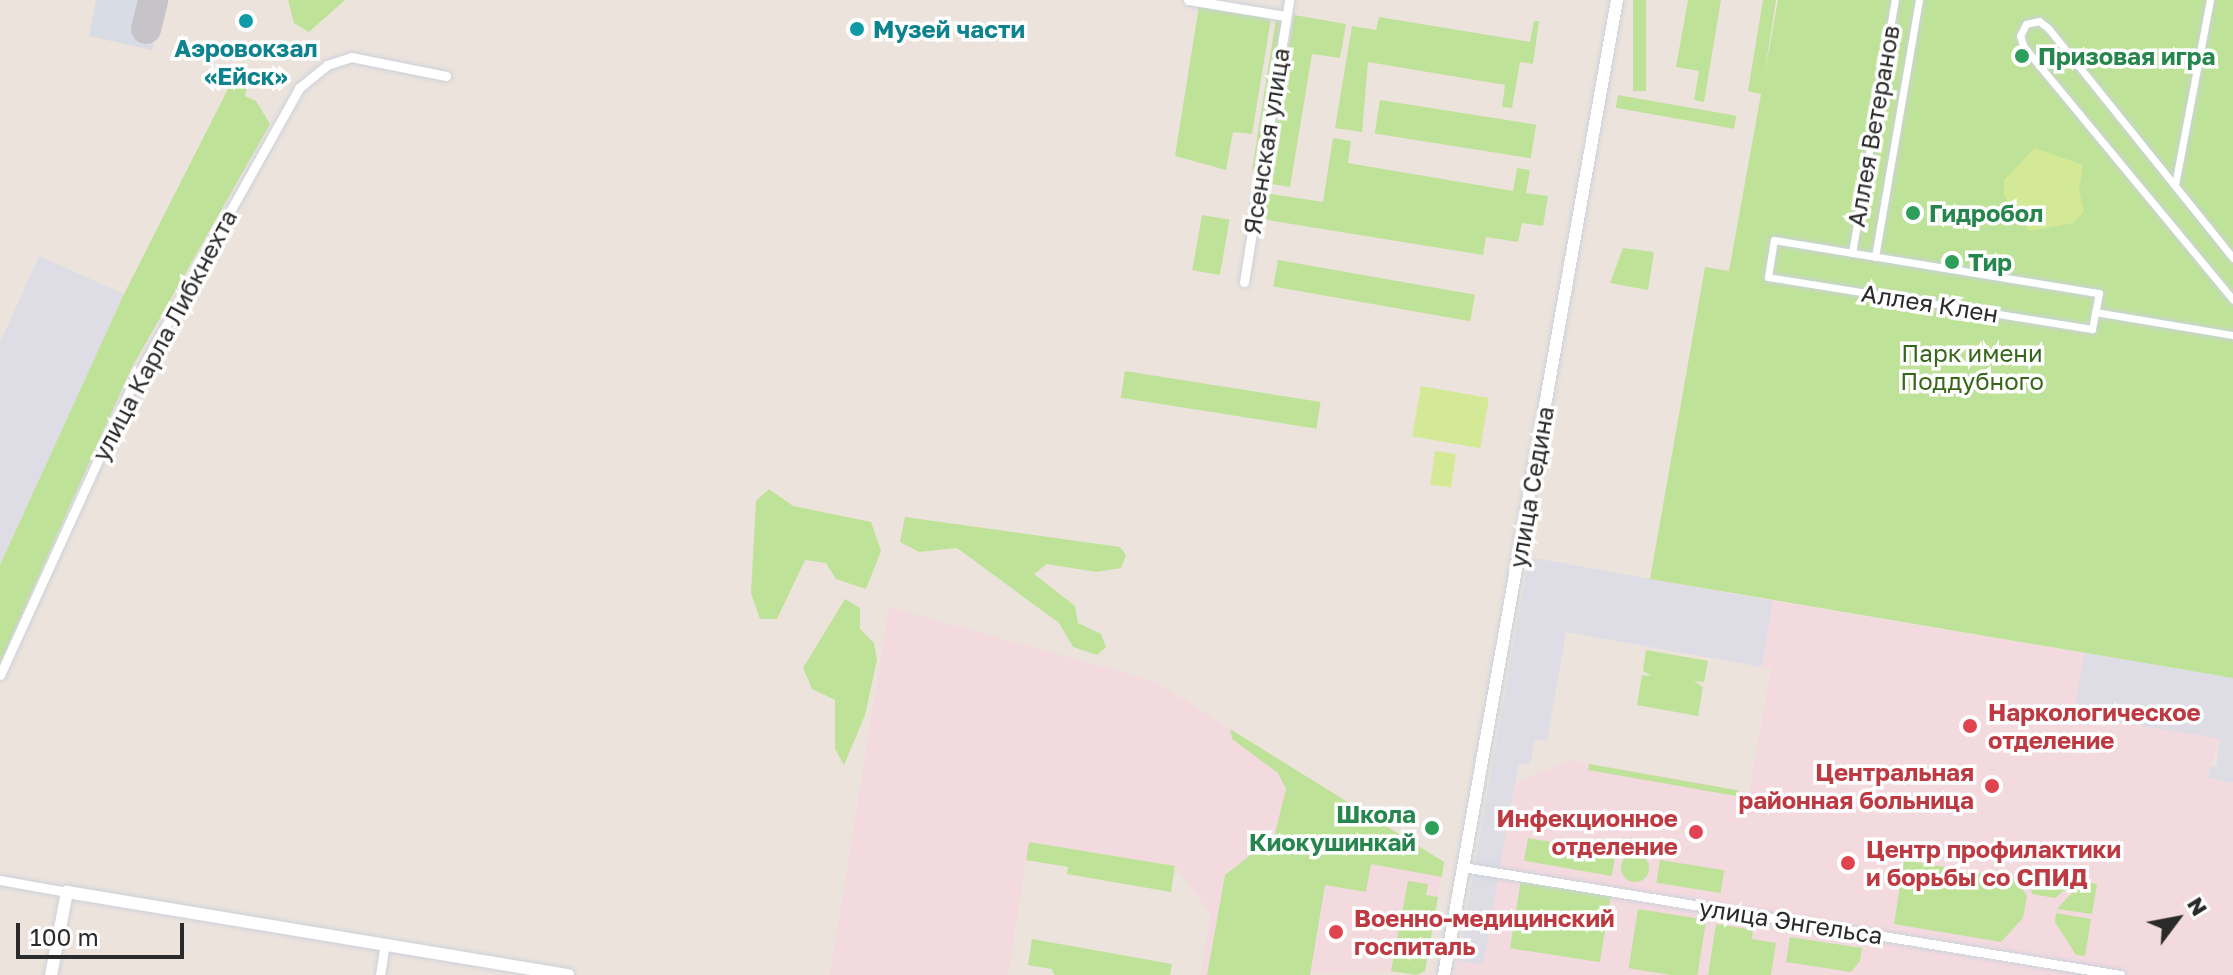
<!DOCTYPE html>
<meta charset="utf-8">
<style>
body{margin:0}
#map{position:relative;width:2233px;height:975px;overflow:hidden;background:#ece3dc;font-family:"Golos Text",sans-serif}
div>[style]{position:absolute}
.industrial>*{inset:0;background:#dedde5}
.medical>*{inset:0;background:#f3dadf}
.airport>*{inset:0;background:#d8dce5}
.green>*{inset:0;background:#bfe299;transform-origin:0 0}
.round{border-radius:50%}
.pitch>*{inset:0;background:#d4e995;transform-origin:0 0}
.taxiway>*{height:30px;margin:-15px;padding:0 15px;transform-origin:15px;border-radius:15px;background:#c6c4c8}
.roads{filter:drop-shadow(0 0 2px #cbd1dc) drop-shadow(0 0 2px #cbd1dc)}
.pedestrian>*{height:7px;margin:-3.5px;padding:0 3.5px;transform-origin:3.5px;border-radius:3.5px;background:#fff}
.minor>*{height:9px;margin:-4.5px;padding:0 4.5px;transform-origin:4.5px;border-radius:4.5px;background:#fff}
.tertiary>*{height:12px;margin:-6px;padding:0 6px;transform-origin:6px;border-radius:6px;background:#fff}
.dots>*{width:22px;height:22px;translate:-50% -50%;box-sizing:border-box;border:4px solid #fff;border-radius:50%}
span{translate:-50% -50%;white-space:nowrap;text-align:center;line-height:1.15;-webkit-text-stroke:7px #fff;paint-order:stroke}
.culture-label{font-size:24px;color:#0d838f;font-weight:700}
.left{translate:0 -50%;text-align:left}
.leisure-label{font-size:24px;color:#27864d;font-weight:700}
.right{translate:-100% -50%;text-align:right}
.street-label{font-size:24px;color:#2a2a2a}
.park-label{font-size:24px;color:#38671b}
.health-label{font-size:24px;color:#be3a42;font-weight:700}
.north{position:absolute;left:2137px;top:879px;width:80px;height:80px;-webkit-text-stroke:6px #fff;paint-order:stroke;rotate:58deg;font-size:22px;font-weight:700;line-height:32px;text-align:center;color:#2a2a2a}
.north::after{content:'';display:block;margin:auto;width:28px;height:36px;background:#2a2a2a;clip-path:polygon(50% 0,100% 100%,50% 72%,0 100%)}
.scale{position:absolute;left:16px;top:923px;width:168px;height:36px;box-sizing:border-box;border:4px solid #2a2a2a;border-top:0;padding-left:10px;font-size:24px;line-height:28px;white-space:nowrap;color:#2a2a2a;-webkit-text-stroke:6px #fff;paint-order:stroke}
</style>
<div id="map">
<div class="industrial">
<div style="clip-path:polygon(39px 256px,124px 294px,0 565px,0 343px)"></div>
<div style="clip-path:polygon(1529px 557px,1773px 601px,1762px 667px,1566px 632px,1547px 741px,1535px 739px,1530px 764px,1519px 763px,1483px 966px,1458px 961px)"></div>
<div style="clip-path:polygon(2084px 653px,2233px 678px,2233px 783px,2207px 778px,2209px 766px,2216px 767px,2220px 739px,2073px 715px)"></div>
</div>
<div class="medical">
<div style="clip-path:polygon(1773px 601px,2084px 653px,2074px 715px,2220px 739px,2207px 778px,2233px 783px,2233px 975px,1455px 975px,1457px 961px,1483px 965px,1515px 783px,1570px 760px,1749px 792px,1771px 669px,1762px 667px)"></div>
<div style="clip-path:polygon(889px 607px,1154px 681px,1444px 862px,1425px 971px,1200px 975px,1211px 914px,1175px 866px,1029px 842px,1008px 975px,830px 975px)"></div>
</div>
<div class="airport">
<div style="clip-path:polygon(96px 0,164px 0,152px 50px,89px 36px)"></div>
</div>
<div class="green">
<div style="clip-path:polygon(288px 0,345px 0,309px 32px,294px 23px)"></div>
<div style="left:1633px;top:0;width:13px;height:91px"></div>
<div style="clip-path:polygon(1688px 0,1721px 0,1704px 102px,1694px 100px,1699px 71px,1676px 67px)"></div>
<div style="clip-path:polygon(1763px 0,1776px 0,1764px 77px,1778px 0,2233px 0,2233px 678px,1650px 579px,1705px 267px,1729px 271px,1761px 94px,1748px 91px)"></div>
<div style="clip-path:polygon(1199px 6px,1271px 18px,1252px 134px,1233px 132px,1226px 170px,1175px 156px)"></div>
<div style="clip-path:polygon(1294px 15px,1346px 24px,1340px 58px,1312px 54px,1290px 187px,1266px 183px)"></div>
<div style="clip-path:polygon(1379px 17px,1530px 42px,1534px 21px,1539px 21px,1533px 64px,1520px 62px,1512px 108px,1502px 107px,1505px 85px,1368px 62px,1362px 132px,1335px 128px,1352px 26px,1376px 30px)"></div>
<div style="left:1276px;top:19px;width:6px;height:153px;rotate:9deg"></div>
<div style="clip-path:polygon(232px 81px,247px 87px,245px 96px,256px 101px,270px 124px,131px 369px,0 663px,0 565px,124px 294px)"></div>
<div style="left:1618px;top:95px;width:120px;height:13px;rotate:10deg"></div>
<div style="left:1380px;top:100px;width:158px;height:34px;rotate:9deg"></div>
<div style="clip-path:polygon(1333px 138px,1351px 141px,1348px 163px,1513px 191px,1517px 168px,1530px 170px,1526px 193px,1548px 196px,1543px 226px,1522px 223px,1518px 242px,1486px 237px,1483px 255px,1261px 219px,1265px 193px,1323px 202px)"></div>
<div style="left:1202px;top:215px;width:28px;height:56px;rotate:10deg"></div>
<div style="clip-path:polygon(1623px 248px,1654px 252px,1648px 290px,1610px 283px)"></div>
<div style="left:1278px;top:260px;width:200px;height:27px;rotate:10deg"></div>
<div style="left:1125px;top:371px;width:198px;height:27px;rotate:9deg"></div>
<div style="clip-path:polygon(769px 489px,793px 506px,871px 522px,881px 551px,866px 589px,836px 579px,826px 563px,805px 560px,777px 619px,760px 619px,751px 593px,756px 501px)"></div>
<div style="clip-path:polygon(905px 517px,1120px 547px,1126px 555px,1121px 568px,1096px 572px,1047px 564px,1034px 574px,1075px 606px,1078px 623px,1101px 634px,1106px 647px,1097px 655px,1073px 647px,1059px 623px,957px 548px,919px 552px,900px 542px)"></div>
<div style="clip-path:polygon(845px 599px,860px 608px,860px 629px,874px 643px,877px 660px,865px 715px,844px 765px,835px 749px,835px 700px,812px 689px,803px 668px)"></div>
<div style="clip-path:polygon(1646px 650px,1708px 661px,1704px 682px,1694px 681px,1703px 687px,1698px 716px,1637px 705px,1642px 675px,1652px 676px,1643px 671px)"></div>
<div style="clip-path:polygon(1230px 729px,1444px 862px,1442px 877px,1371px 864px,1366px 892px,1325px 885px,1310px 975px,1207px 975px,1225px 875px,1274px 837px,1286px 789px,1278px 773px,1232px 739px)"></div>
<div style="left:1589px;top:764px;width:152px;height:6px;rotate:10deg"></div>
<div style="left:1528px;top:838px;width:89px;height:23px;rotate:10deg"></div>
<div style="clip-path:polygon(1029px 842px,1175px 866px,1171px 892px,1067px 874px,1068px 867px,1026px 860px)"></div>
<div class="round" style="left:1621px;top:854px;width:28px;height:28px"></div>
<div style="left:1660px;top:860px;width:65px;height:23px;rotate:9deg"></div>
<div style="clip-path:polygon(1904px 860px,2015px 879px,2027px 896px,2023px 918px,2001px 942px,1894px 924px)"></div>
<div style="clip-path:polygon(2030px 873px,2077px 880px,2055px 898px,2032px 894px)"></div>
<div style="left:1521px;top:879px;width:91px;height:70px;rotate:9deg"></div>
<div style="clip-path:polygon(1408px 881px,1428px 884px,1426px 895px,1438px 897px,1425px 971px,1416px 975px,1391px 971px)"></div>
<div style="clip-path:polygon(2083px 881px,2097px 884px,2092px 914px,2057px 909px)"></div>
<div style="left:1638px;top:909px;width:69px;height:60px;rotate:9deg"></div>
<div style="clip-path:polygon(2056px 913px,2091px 919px,2085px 956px,2076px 955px,2055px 922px)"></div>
<div style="clip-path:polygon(1716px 924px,1753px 930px,1752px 939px,1776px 943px,1771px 975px,1708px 975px)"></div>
<div style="clip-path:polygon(1790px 937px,1862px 948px,1860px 961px,1851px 972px,1786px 962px)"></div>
<div style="clip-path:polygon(1032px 939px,1172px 964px,1170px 975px,1054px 975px,1052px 969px,1028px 965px)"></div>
</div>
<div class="pitch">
<div style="clip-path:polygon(2035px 148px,2083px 165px,2079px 191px,2084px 211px,2074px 223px,2030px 231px,2004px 195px,2004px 180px)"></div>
<div style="left:1421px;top:386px;width:69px;height:51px;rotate:10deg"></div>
<div style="left:1435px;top:451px;width:21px;height:34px;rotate:8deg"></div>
</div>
<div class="taxiway">
<div style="left:146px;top:29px;width:30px;rotate:-76deg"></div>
</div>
<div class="roads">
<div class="pedestrian">
<div style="left:2175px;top:185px;width:188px;rotate:-79.3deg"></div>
<div style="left:1774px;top:240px;width:329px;rotate:9.3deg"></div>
<div style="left:2099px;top:293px;width:37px;rotate:101deg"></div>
<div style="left:2092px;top:329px;width:328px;rotate:-170.9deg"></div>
<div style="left:1768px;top:277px;width:37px;rotate:-81deg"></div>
<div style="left:1852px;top:253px;width:257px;rotate:-80.4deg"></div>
<div style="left:1875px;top:257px;width:261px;rotate:-80.3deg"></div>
<div style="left:2233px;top:258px;width:295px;rotate:-128.8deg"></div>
<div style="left:2048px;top:28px;width:11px;rotate:-142deg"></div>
<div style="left:2039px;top:21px;width:13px;rotate:167deg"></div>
<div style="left:2026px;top:24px;width:13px;rotate:117deg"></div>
<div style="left:2020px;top:36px;width:12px;rotate:70deg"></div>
<div style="left:2024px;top:47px;width:328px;rotate:50.4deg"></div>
<div style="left:2095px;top:312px;width:140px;rotate:9.5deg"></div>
</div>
<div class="minor">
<div style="left:1188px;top:0;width:99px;rotate:9.3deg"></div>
<div style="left:1244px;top:282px;width:286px;rotate:-80.9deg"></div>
<div style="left:0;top:675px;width:318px;rotate:-65.5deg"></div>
<div style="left:132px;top:386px;width:342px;rotate:-60.7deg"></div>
<div style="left:299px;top:88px;width:36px;rotate:-39deg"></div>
<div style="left:327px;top:65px;width:25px;rotate:-18deg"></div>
<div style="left:351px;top:57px;width:97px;rotate:11.3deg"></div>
<div style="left:1463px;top:867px;width:666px;rotate:9.33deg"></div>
<div style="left:0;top:880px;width:68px;rotate:10.2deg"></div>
<div style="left:380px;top:975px;width:30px;rotate:-81deg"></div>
</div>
<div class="tertiary">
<div style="left:51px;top:975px;width:85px;rotate:-79.1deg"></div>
<div style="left:67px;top:892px;width:508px;rotate:9.41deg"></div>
<div style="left:1444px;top:975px;width:990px;rotate:-79.94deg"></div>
</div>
</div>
<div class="dots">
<div style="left:246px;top:21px;background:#0f9aa8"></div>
<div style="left:857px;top:29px;background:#0f9aa8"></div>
<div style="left:2022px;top:56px;background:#2e9e5b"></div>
<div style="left:1913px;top:213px;background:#2e9e5b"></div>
<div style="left:1952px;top:262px;background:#2e9e5b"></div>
<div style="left:1970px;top:726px;background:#e0444e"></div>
<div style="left:1992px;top:786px;background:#e0444e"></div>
<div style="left:1432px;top:828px;background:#2e9e5b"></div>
<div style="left:1696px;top:832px;background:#e0444e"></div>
<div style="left:1848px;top:863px;background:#e0444e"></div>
<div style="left:1336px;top:932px;background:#e0444e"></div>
</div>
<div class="culture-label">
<span class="left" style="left:873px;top:29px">Музей части</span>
<span style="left:246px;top:62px">Аэровокзал<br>«Ейск»</span>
</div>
<div class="leisure-label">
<span class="left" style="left:2038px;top:56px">Призовая игра</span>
<span class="left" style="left:1929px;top:213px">Гидробол</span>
<span class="left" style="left:1968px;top:262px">Тир</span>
<span class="right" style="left:1416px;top:828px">Школа<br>Киокушинкай</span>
</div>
<div class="street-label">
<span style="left:1873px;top:126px;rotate:-80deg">Аллея Ветеранов</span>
<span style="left:1266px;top:141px;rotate:-81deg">Ясенская улица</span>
<span style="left:1930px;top:303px;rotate:9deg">Аллея Клен</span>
<span style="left:164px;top:335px;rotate:-62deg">улица Карла Либкнехта</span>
<span style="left:1531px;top:487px;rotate:-80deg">улица Седина</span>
<span style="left:1791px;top:921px;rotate:9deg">улица Энгельса</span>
</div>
<div class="park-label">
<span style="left:1972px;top:367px">Парк имени<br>Поддубного</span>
</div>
<div class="health-label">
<span class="left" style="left:1988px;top:726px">Наркологическое<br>отделение</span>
<span class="right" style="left:1974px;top:786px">Центральная<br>районная больница</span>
<span class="right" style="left:1678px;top:832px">Инфекционное<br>отделение</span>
<span class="left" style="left:1866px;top:863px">Центр профилактики<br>и борьбы со СПИД</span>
<span class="left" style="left:1354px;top:932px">Военно-медицинский<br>госпиталь</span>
</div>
<div class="north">N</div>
<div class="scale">100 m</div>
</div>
